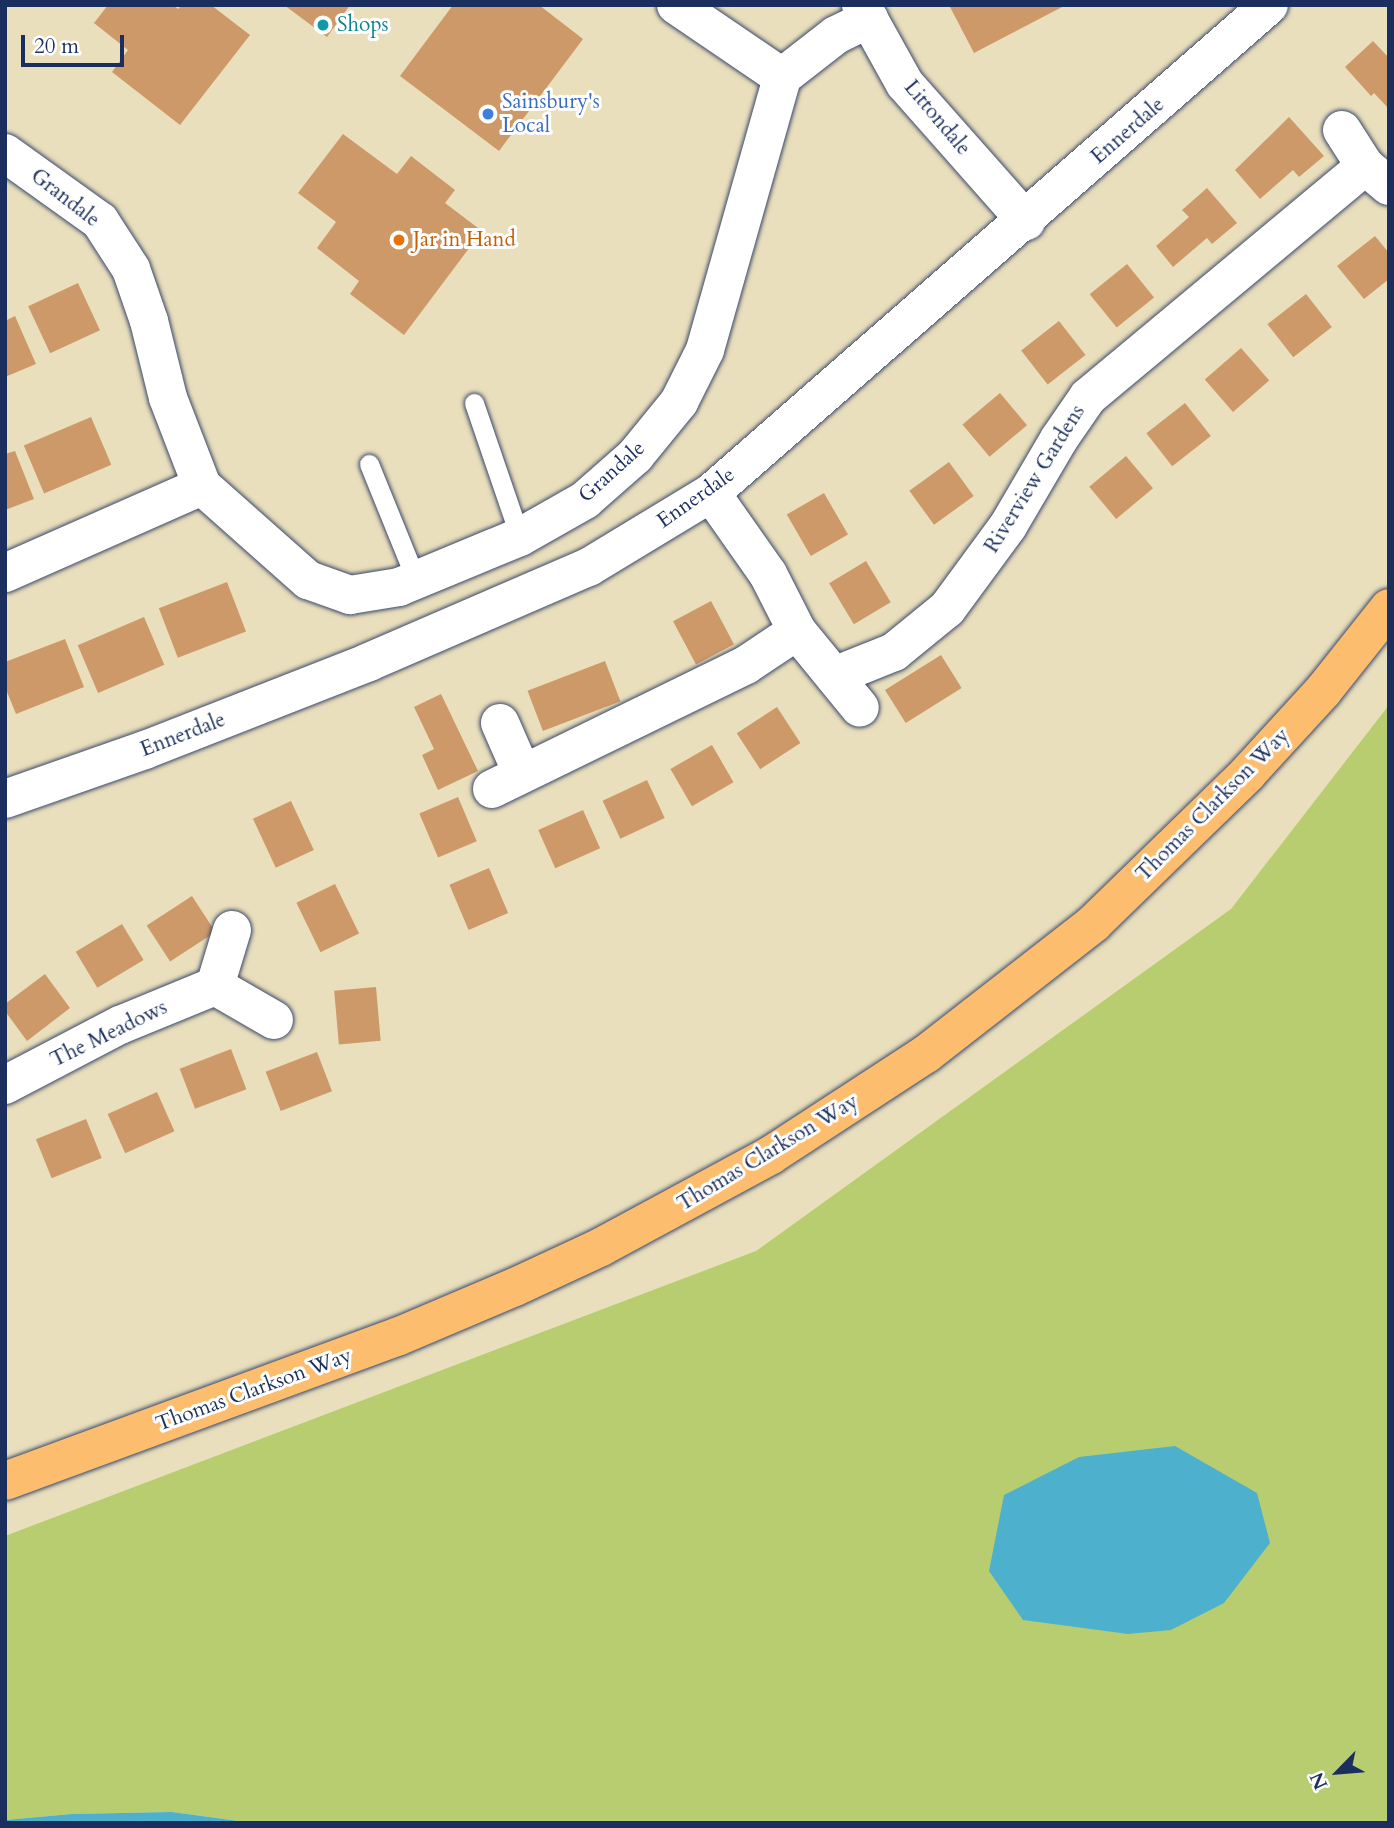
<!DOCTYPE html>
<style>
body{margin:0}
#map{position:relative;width:1394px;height:1828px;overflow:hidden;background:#eadfbc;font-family:Cardo,serif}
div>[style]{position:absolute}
.green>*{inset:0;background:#b8cd70}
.water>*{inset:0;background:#4db0cc}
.building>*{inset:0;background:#ce9969;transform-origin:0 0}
.roads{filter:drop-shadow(0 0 2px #3a496c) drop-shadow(0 0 2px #3a496c)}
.service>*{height:19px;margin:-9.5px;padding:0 9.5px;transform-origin:9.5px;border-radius:9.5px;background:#fff}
.minor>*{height:38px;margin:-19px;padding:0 19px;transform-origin:19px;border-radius:19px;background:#fff}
.trunk>*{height:38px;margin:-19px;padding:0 19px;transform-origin:19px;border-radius:19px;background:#fcbd6f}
.dots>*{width:19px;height:19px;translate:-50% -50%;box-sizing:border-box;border:4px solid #fff;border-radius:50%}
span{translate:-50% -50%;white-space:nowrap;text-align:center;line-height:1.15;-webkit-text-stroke:6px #fff;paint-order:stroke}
.culture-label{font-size:21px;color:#0d838f}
.left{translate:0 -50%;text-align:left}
.shop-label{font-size:21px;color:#366cbe}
.street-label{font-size:21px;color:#1b2f5e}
.food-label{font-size:21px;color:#c56008}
.frame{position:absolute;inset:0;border:7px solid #1b2f5e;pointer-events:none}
.north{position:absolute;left:1303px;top:1737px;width:70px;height:70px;-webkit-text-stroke:5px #fff;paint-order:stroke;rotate:245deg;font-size:19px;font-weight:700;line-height:28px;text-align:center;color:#1b2f5e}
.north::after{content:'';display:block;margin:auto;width:24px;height:32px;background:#1b2f5e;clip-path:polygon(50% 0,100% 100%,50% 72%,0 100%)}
.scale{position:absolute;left:21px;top:35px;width:103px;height:32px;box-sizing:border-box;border:4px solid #1b2f5e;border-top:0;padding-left:9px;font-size:21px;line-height:24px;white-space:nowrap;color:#1b2f5e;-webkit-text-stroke:5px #fff;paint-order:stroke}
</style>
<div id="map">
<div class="green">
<div style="clip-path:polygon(1389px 705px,1389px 1823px,253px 1823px,172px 1812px,72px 1814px,5px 1820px,5px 1536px,756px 1251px,1231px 909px)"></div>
</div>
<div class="water">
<div style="clip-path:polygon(1175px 1446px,1257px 1493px,1270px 1543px,1224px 1603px,1171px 1630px,1128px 1634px,1023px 1620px,989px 1571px,1004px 1495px,1079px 1457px)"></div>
<div style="clip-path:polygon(172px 1812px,253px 1823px,5px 1823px,5px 1820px,72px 1814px)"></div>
</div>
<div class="building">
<div style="clip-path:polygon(108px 5px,173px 5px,178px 9px,182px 5px,211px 5px,250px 35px,180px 125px,112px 72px,128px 50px,94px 23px)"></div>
<div style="clip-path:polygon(284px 5px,350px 5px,327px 37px)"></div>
<div style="clip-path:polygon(453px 5px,539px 5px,583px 39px,499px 151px,400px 76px)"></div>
<div style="clip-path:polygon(949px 5px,1066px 5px,974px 53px)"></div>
<div style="clip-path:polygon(1373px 41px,1389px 58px,1389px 109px,1374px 93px,1371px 96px,1345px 67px)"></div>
<div style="clip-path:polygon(1289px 117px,1324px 156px,1299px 177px,1293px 170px,1260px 199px,1235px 170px)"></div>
<div style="clip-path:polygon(343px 134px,397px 174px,411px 156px,455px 190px,445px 203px,482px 231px,404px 335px,350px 294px,359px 281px,317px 248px,336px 222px,298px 193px)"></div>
<div style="clip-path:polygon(1207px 188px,1237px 223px,1212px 244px,1207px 238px,1173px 267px,1156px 246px,1189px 217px,1182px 210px)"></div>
<div style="clip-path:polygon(1375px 236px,1389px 253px,1389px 279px,1364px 299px,1337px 266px)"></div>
<div style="left:1127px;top:264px;width:43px;height:48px;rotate:51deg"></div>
<div style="left:78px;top:283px;width:52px;height:55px;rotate:65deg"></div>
<div style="left:1306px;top:294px;width:42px;height:49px;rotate:52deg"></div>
<div style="clip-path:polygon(15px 316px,36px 364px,5px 377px,5px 321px)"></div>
<div style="left:1059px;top:321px;width:43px;height:48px;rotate:52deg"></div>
<div style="left:1241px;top:348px;width:43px;height:48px;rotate:49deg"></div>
<div style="left:1000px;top:393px;width:42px;height:49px;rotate:50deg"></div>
<div style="left:1185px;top:403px;width:42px;height:49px;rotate:52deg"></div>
<div style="left:91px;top:417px;width:52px;height:73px;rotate:67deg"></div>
<div style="clip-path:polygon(15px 451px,34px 499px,5px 510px,5px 454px)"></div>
<div style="left:1126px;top:456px;width:42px;height:48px;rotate:50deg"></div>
<div style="left:949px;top:462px;width:42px;height:49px;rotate:54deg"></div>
<div style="left:824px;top:493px;width:48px;height:43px;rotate:60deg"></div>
<div style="left:866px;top:561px;width:48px;height:43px;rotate:59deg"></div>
<div style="left:227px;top:582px;width:53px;height:73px;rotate:69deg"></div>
<div style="left:711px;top:601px;width:49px;height:43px;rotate:62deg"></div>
<div style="left:144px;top:617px;width:52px;height:72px;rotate:67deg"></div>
<div style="clip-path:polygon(65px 639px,84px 687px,16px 714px,5px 687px,5px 662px)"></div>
<div style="left:941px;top:655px;width:39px;height:66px;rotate:58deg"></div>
<div style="left:605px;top:661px;width:43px;height:83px;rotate:69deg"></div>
<div style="clip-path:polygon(441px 694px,478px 771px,438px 790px,422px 755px,434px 749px,414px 707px)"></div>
<div style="left:777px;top:707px;width:43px;height:48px;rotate:57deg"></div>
<div style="left:712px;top:745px;width:43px;height:48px;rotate:60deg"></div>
<div style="left:647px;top:780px;width:42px;height:49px;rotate:65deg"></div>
<div style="left:458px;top:797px;width:48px;height:42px;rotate:67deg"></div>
<div style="left:291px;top:801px;width:54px;height:42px;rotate:65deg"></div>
<div style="left:583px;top:810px;width:42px;height:49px;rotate:66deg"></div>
<div style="left:489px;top:868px;width:49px;height:43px;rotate:67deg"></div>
<div style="left:335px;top:884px;width:55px;height:43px;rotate:64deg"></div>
<div style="left:192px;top:896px;width:43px;height:54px;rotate:57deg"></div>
<div style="left:122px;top:924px;width:42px;height:54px;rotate:59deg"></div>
<div style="clip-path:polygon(45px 974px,70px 1008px,27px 1041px,5px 1011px,5px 1004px)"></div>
<div style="left:376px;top:987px;width:54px;height:42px;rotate:85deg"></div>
<div style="left:231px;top:1049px;width:43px;height:55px;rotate:69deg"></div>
<div style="left:317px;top:1052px;width:42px;height:55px;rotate:69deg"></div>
<div style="left:157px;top:1092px;width:43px;height:54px;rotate:66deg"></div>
<div style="left:86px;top:1119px;width:42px;height:54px;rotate:68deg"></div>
</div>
<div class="roads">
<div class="service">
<div style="left:474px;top:403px;width:142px;rotate:71.1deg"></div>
<div style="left:369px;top:464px;width:125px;rotate:67.9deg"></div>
</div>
<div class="minor">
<div style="left:676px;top:5px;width:128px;rotate:34.2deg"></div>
<div style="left:861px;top:5px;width:90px;rotate:60.9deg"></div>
<div style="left:905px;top:84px;width:183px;rotate:48.5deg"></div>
<div style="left:1342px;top:130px;width:43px;rotate:57.4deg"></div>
<div style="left:1365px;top:166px;width:31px;rotate:40deg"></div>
<div style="left:5px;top:153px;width:117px;rotate:35.6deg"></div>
<div style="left:100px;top:221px;width:57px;rotate:57.1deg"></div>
<div style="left:131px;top:269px;width:55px;rotate:70.9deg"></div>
<div style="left:149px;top:321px;width:79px;rotate:76.1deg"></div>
<div style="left:168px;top:398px;width:94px;rotate:68.9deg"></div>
<div style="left:202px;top:486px;width:142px;rotate:41.6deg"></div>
<div style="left:308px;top:580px;width:45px;rotate:19.7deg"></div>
<div style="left:350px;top:595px;width:50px;rotate:-9.3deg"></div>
<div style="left:399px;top:587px;width:131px;rotate:-22.5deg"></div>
<div style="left:520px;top:537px;width:75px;rotate:-29.6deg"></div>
<div style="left:585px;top:500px;width:67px;rotate:-41.3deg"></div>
<div style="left:635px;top:456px;width:70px;rotate:-50.8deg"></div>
<div style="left:679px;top:402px;width:58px;rotate:-63.4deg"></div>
<div style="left:705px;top:350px;width:284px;rotate:-74.2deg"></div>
<div style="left:782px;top:77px;width:68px;rotate:-37.9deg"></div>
<div style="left:836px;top:35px;width:37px;rotate:-26deg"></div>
<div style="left:711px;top:493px;width:99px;rotate:54.9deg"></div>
<div style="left:768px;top:574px;width:64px;rotate:63deg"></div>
<div style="left:797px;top:631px;width:99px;rotate:50.7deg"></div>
<div style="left:5px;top:573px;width:215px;rotate:-23.8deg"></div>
<div style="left:834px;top:676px;width:65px;rotate:-21.8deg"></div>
<div style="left:894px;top:652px;width:68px;rotate:-39.1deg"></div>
<div style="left:947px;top:609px;width:103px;rotate:-53.7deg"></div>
<div style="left:1008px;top:526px;width:101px;rotate:-59.6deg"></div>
<div style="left:1059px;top:439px;width:51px;rotate:-55.4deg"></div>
<div style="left:1088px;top:397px;width:361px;rotate:-39.8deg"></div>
<div style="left:500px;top:723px;width:55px;rotate:66.3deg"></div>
<div style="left:492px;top:789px;width:283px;rotate:-26deg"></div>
<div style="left:746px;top:665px;width:61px;rotate:-33.7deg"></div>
<div style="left:5px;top:799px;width:148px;rotate:-19.3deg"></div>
<div style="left:145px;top:750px;width:241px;rotate:-21.4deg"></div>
<div style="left:369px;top:662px;width:240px;rotate:-23.4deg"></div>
<div style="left:589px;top:567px;width:143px;rotate:-31.2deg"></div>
<div style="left:711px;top:493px;width:741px;rotate:-41.17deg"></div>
<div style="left:232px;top:930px;width:59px;rotate:106.9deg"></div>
<div style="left:215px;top:986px;width:68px;rotate:30deg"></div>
<div style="left:5px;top:1085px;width:130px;rotate:-27.6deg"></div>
<div style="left:120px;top:1025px;width:103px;rotate:-22.3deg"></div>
</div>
<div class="trunk">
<div style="left:5px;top:1481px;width:418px;rotate:-20.2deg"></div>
<div style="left:397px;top:1337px;width:128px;rotate:-23deg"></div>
<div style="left:515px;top:1287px;width:95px;rotate:-24.9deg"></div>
<div style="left:601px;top:1247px;width:193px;rotate:-28.4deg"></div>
<div style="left:771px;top:1155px;width:185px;rotate:-33.1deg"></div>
<div style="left:926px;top:1054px;width:213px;rotate:-37.9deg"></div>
<div style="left:1094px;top:923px;width:214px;rotate:-44.2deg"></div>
<div style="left:1247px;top:774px;width:113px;rotate:-47.5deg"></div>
<div style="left:1323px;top:691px;width:106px;rotate:-51.5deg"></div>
</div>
</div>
<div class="dots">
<div style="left:323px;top:25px;background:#0f9aa8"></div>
<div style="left:488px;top:114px;background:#3f7fe0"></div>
<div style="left:399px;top:240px;background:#e8710a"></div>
</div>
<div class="culture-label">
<span class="left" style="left:337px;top:25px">Shops</span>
</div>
<div class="shop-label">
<span class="left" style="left:502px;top:114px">Sainsbury's<br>Local</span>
</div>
<div class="street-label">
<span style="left:937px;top:118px;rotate:50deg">Littondale</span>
<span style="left:1128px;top:131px;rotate:-41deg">Ennerdale</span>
<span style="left:65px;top:198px;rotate:38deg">Grandale</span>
<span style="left:612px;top:472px;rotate:-42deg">Grandale</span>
<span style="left:1035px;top:479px;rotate:-58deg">Riverview Gardens</span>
<span style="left:696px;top:498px;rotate:-35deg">Ennerdale</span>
<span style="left:183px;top:735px;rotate:-21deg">Ennerdale</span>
<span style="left:1213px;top:805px;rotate:-45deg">Thomas Clarkson Way</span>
<span style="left:109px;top:1034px;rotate:-26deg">The Meadows</span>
<span style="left:768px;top:1153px;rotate:-31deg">Thomas Clarkson Way</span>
<span style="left:254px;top:1390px;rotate:-20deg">Thomas Clarkson Way</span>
</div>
<div class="food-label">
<span class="left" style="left:413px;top:240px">Jar in Hand</span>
</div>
<div class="frame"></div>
<div class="north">N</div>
<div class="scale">20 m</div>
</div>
